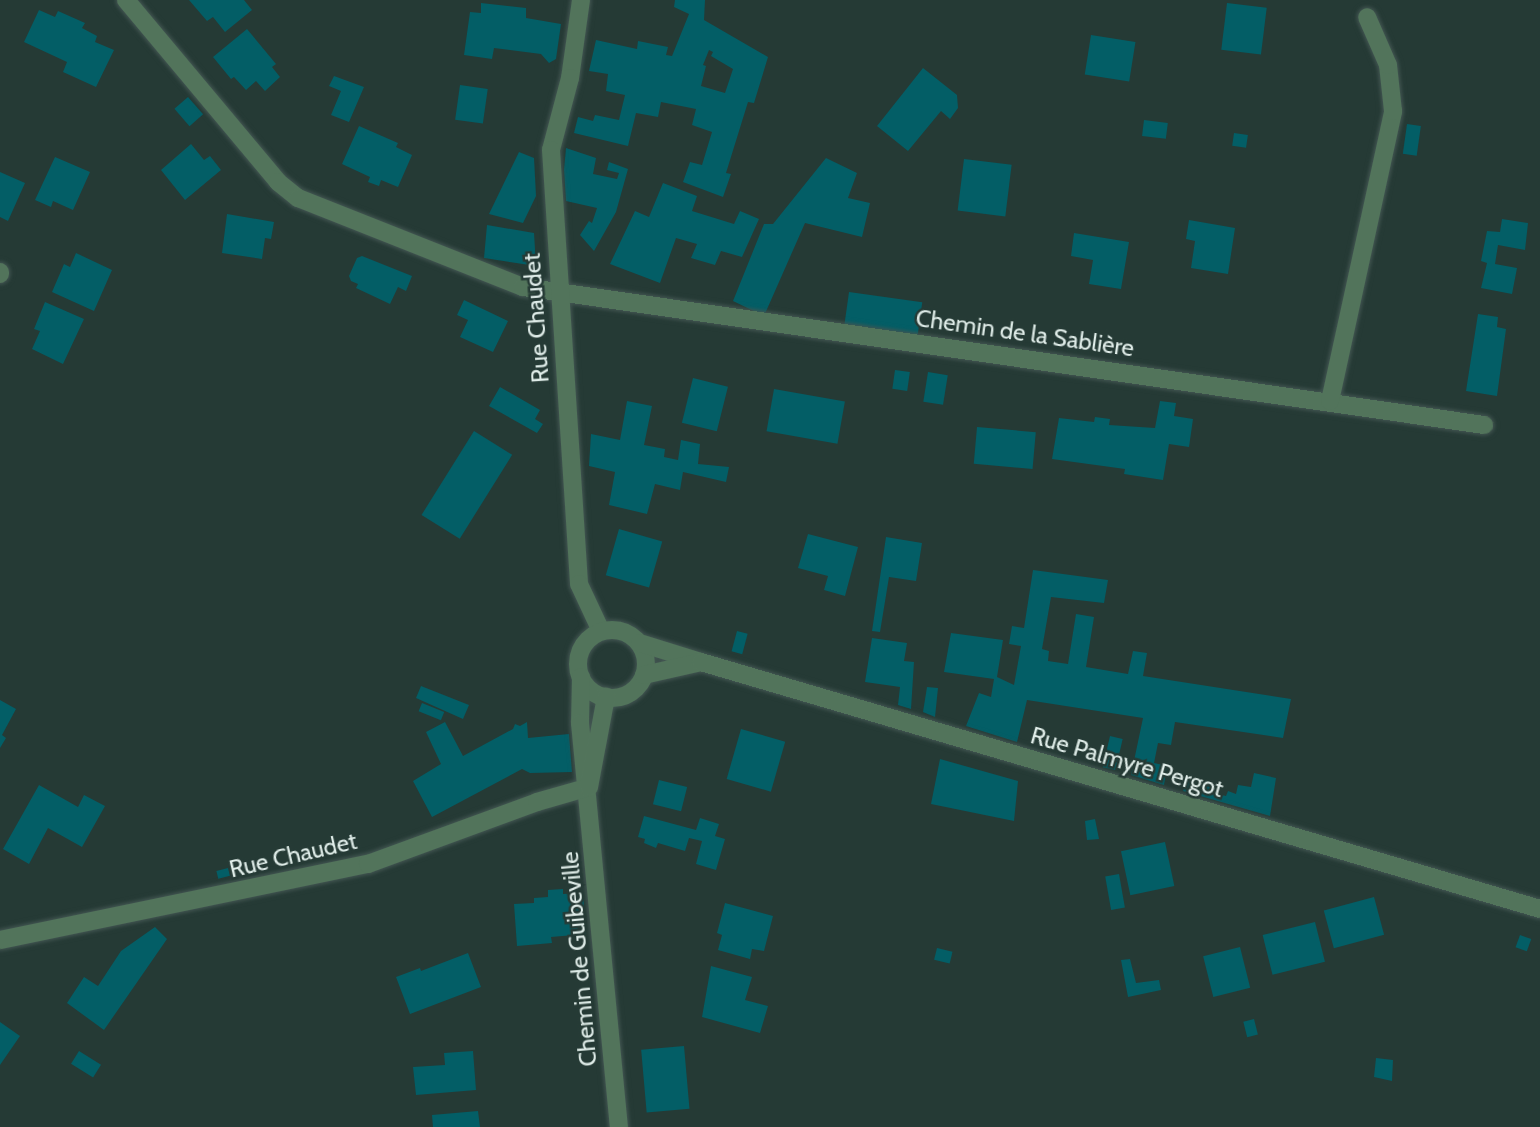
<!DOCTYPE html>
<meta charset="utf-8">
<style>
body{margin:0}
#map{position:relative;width:1540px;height:1127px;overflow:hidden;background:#253a35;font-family:Cabin,sans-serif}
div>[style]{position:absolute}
.building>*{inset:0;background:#035e66;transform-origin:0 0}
.roads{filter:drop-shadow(0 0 2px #435652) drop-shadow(0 0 2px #435652)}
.street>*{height:18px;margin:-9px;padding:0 9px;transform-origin:9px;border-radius:9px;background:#52745b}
.street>.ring{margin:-9px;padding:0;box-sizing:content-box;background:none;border:18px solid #52745b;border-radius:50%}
span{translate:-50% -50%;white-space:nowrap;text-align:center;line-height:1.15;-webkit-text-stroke:5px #253a35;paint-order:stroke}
.street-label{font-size:24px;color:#dfece8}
</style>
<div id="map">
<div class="building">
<div style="clip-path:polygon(189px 0,244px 0,252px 10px,225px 32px,213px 17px,207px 21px)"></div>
<div style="clip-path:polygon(evenodd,675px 0,705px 0,704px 20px,768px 57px,754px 103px,748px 102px,726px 173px,731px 174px,723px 197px,683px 182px,690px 162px,702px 165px,712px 132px,692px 125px,696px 109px,661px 102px,658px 117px,636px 113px,628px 146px,574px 133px,578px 117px,593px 121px,595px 115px,619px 120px,625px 95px,606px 91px,608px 74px,589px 71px,596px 40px,637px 49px,638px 41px,668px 47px,666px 55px,672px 56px,689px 14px,674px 7px,675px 0,709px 50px,713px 52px,711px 56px,733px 69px,725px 93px,701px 86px,706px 66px,703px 65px,709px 50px)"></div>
<div style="clip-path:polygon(481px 3px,526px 8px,526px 18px,561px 24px,556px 59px,549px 63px,541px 54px,494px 48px,492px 59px,464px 55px,470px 12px,481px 13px)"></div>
<div style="left:1227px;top:3px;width:40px;height:47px;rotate:7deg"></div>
<div style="clip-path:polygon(39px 10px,55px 17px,58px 11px,85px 23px,82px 28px,97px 36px,95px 42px,114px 50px,96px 87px,63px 72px,67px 62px,24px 42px)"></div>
<div style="clip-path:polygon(247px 29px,276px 64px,272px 67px,280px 77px,265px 91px,256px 81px,246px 90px,234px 77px,231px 79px,213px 57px)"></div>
<div style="left:1091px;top:35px;width:45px;height:40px;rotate:9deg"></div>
<div style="clip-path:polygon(923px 68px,957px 95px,958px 108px,950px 119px,941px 111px,908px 151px,877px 126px)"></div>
<div style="clip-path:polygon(334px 76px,364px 87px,349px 122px,331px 115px,341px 91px,329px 86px)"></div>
<div style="left:460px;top:85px;width:28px;height:35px;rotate:8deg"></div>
<div style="left:188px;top:97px;width:23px;height:18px;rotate:49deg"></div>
<div style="left:1144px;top:120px;width:24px;height:16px;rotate:7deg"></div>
<div style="left:1407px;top:124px;width:14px;height:30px;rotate:8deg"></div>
<div style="clip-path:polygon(359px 126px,398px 143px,396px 147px,412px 155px,398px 187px,381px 180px,379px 186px,368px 182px,370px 177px,342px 164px)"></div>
<div style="left:1234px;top:133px;width:14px;height:13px;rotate:8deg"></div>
<div style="clip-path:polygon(191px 144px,204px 160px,210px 156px,221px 170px,185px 200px,161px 170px)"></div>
<div style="clip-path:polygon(566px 148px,596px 158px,593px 174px,617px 179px,619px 173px,607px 170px,609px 162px,628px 169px,616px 212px,594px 251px,580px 235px,589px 221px,592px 223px,597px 208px,566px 201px,564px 170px)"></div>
<div style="clip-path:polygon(519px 152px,534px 158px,536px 196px,523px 223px,489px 214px)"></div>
<div style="clip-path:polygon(55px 157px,90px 172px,73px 210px,53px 201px,51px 207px,35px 200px)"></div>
<div style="clip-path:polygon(826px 158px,857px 173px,848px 198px,870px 203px,862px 237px,805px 223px,764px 316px,733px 301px,764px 224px,773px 224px)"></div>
<div style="left:964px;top:159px;width:48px;height:52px;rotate:7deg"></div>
<div style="clip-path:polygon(0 172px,25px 183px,8px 221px,0 217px)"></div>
<div style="clip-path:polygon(663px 183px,697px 196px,692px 211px,734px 224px,740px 211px,759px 219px,742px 257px,721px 251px,715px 265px,691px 258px,697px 244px,676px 238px,660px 283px,610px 264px,635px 211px,649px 217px)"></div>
<div style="clip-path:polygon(227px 214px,274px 222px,271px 239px,265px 238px,262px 259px,222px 253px)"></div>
<div style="clip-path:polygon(1502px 219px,1528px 223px,1525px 250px,1498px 245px,1495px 264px,1517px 268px,1512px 294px,1481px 288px,1487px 263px,1481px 261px,1487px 231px,1500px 232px)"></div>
<div style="clip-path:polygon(1189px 220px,1235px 228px,1228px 274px,1191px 268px,1195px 241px,1186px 239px)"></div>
<div style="clip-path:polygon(487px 225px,534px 233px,536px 266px,484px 258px)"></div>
<div style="clip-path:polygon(1074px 233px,1129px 242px,1121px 289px,1089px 284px,1093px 260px,1071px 256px)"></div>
<div style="clip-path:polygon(76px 253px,112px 270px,94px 311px,52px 292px,64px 264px,70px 267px)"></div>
<div style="clip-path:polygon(362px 256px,412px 276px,406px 291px,398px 287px,390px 304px,356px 288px,358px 284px,351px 281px,349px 276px,357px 258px)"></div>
<div style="left:849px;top:292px;width:74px;height:36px;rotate:8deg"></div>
<div style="clip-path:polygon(464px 300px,508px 321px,493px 352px,460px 337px,468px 320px,457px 315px)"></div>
<div style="clip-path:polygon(45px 302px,84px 319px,63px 364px,32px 349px,40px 331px,34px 329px)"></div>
<div style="clip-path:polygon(1478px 314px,1498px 317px,1497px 327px,1506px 329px,1497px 396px,1466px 391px)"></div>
<div style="left:895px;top:370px;width:15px;height:19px;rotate:8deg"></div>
<div style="left:928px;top:372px;width:20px;height:30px;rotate:9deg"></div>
<div style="left:693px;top:378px;width:36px;height:46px;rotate:14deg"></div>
<div style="clip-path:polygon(500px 387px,540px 410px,535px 419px,543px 424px,537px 433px,489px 406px)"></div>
<div style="left:774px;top:389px;width:72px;height:43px;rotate:10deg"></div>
<div style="clip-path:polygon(627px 401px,652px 406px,644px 445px,665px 449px,664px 457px,678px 460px,681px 440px,700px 444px,698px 464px,729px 467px,726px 482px,683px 472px,680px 490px,655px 484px,647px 514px,609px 505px,615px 472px,589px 466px,591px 434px,620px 440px)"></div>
<div style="clip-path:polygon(1160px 401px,1176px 403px,1174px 416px,1193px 419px,1189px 447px,1169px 444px,1163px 480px,1124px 474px,1125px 469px,1052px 459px,1059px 418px,1094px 422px,1095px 417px,1110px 419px,1109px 425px,1155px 428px)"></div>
<div style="left:977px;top:427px;width:59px;height:37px;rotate:5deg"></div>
<div style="left:474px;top:431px;width:45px;height:99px;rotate:32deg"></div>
<div style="left:619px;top:529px;width:45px;height:48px;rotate:16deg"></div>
<div style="clip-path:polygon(808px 534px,858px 547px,845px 596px,824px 590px,828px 576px,798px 568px)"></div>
<div style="clip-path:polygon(886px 537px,922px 543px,916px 581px,889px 577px,880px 632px,872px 631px)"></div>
<div style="clip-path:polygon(1033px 570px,1108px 580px,1104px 603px,1051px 597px,1042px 649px,1049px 651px,1048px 661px,1068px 664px,1076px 614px,1094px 617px,1086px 667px,1128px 674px,1133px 651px,1147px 653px,1143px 676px,1291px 699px,1283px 738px,1175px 722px,1171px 745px,1158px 743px,1154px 763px,1167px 766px,1164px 785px,1131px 775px,1143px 718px,1027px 700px,1017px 742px,966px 726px,979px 693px,991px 697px,994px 679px,944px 672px,951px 633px,1003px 640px,997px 677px,1014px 685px,1021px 646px,1009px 644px,1012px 626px,1024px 628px)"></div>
<div style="left:737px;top:631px;width:11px;height:21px;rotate:15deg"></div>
<div style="clip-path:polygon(872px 638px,907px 643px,904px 661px,914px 662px,911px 709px,898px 705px,900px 687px,865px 682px)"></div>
<div style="clip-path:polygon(421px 686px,469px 705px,463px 719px,416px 698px)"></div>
<div style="clip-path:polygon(927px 687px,938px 688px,935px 717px,923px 712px)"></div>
<div style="clip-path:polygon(0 700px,16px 709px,2px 735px,6px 738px,0 748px)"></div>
<div style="left:422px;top:703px;width:24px;height:9px;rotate:22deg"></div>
<div style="clip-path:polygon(445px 722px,463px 756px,513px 729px,515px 724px,520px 726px,527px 722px,528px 738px,569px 734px,572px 772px,530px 773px,522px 769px,432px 817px,413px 781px,441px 764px,426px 732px)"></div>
<div style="left:741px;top:729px;width:46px;height:52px;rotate:16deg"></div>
<div style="left:1110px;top:736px;width:13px;height:32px;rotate:13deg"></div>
<div style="clip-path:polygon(940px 759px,1018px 781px,1014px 821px,931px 804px)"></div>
<div style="clip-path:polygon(1254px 773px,1276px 778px,1270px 816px,1183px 791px,1187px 780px,1210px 787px,1210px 792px,1226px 796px,1228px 791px,1236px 794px,1238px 785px,1251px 787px)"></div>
<div style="left:659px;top:780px;width:29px;height:25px;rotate:14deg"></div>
<div style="clip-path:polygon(39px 785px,78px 807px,84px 795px,105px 806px,82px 847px,48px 828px,29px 864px,3px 849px)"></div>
<div style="clip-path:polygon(644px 816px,696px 830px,700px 818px,719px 824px,715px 836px,725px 839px,716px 870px,696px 864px,702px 841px,689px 838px,685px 851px,658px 843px,656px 848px,644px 843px,645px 839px,638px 837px)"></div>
<div style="clip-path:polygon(1095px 819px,1099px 839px,1087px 840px,1085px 821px)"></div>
<div style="left:1165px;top:842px;width:45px;height:45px;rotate:78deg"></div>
<div style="left:228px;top:868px;width:8px;height:12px;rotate:76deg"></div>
<div style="left:1119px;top:874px;width:34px;height:14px;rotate:80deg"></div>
<div style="clip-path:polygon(563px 889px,563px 894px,583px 893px,586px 934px,551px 937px,552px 943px,517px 946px,514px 904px,534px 903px,534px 898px,548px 897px,548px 890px)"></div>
<div style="left:1374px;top:897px;width:39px;height:52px;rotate:75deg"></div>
<div style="clip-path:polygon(725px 903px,773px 916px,764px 951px,752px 949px,750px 959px,718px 950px,722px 935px,717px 933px)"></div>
<div style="left:1315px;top:922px;width:41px;height:54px;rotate:76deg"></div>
<div style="clip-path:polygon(155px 927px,167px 939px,104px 1030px,67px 1003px,84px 977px,98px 986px,121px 951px)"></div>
<div style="left:1520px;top:935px;width:12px;height:13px;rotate:20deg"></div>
<div style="left:1240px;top:947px;width:42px;height:38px;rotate:76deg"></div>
<div style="left:937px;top:948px;width:16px;height:12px;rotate:14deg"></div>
<div style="clip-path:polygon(468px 953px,481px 987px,410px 1014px,396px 977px,420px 968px,421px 971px)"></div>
<div style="clip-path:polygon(1130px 959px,1136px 983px,1159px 980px,1161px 990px,1128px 997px,1121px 960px)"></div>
<div style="clip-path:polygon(711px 966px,752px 977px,745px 1000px,768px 1006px,760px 1033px,702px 1017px)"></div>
<div style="left:1254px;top:1019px;width:16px;height:11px;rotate:76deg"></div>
<div style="clip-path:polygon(0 1022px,20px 1036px,0 1065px)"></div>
<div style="left:684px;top:1046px;width:63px;height:43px;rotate:85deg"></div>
<div style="left:79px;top:1051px;width:26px;height:15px;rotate:32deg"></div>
<div style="clip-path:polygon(473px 1051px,476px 1090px,416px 1095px,413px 1067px,445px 1065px,444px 1053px)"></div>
<div style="clip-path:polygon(1376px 1058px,1393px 1060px,1392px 1081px,1374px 1077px)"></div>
<div style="clip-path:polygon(478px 1111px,480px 1127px,433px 1127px,432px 1115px)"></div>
</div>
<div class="roads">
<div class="street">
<div style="left:126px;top:0;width:237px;rotate:50.1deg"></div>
<div style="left:278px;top:182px;width:26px;rotate:39deg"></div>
<div style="left:298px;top:198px;width:242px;rotate:21.6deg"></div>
<div style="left:523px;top:287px;width:971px;rotate:8.17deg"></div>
<div style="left:581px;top:0;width:79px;rotate:98deg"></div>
<div style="left:570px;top:78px;width:74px;rotate:104.8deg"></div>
<div style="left:551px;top:150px;width:435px;rotate:86.3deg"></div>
<div style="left:579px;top:584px;width:52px;rotate:64.9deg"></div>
<div style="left:0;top:272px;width:2px;rotate:90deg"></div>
<div style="left:1330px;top:401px;width:297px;rotate:-77.7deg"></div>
<div style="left:1393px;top:111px;width:46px;rotate:-96.2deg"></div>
<div style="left:1388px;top:65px;width:52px;rotate:-113.6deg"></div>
<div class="ring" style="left:578px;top:630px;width:50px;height:50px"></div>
<div style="left:640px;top:643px;width:64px;rotate:17.3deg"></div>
<div style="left:644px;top:675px;width:58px;rotate:-12.8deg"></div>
<div style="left:701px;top:662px;width:875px;rotate:16.4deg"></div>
<div style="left:581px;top:677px;width:46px;rotate:91.2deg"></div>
<div style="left:580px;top:723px;width:406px;rotate:84.5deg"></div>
<div style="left:0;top:940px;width:376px;rotate:-11.7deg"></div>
<div style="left:368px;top:864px;width:180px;rotate:-20.1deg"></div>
<div style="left:537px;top:802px;width:54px;rotate:-16.1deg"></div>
<div style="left:589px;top:787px;width:92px;rotate:-79.3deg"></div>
</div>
</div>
<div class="street-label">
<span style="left:536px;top:318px;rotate:-94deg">Rue Chaudet</span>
<span style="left:1025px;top:333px;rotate:8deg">Chemin de la Sablière</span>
<span style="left:1127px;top:762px;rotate:16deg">Rue Palmyre Pergot</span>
<span style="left:293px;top:855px;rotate:-13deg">Rue Chaudet</span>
<span style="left:579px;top:959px;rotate:-95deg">Chemin de Guibeville</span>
</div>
</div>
